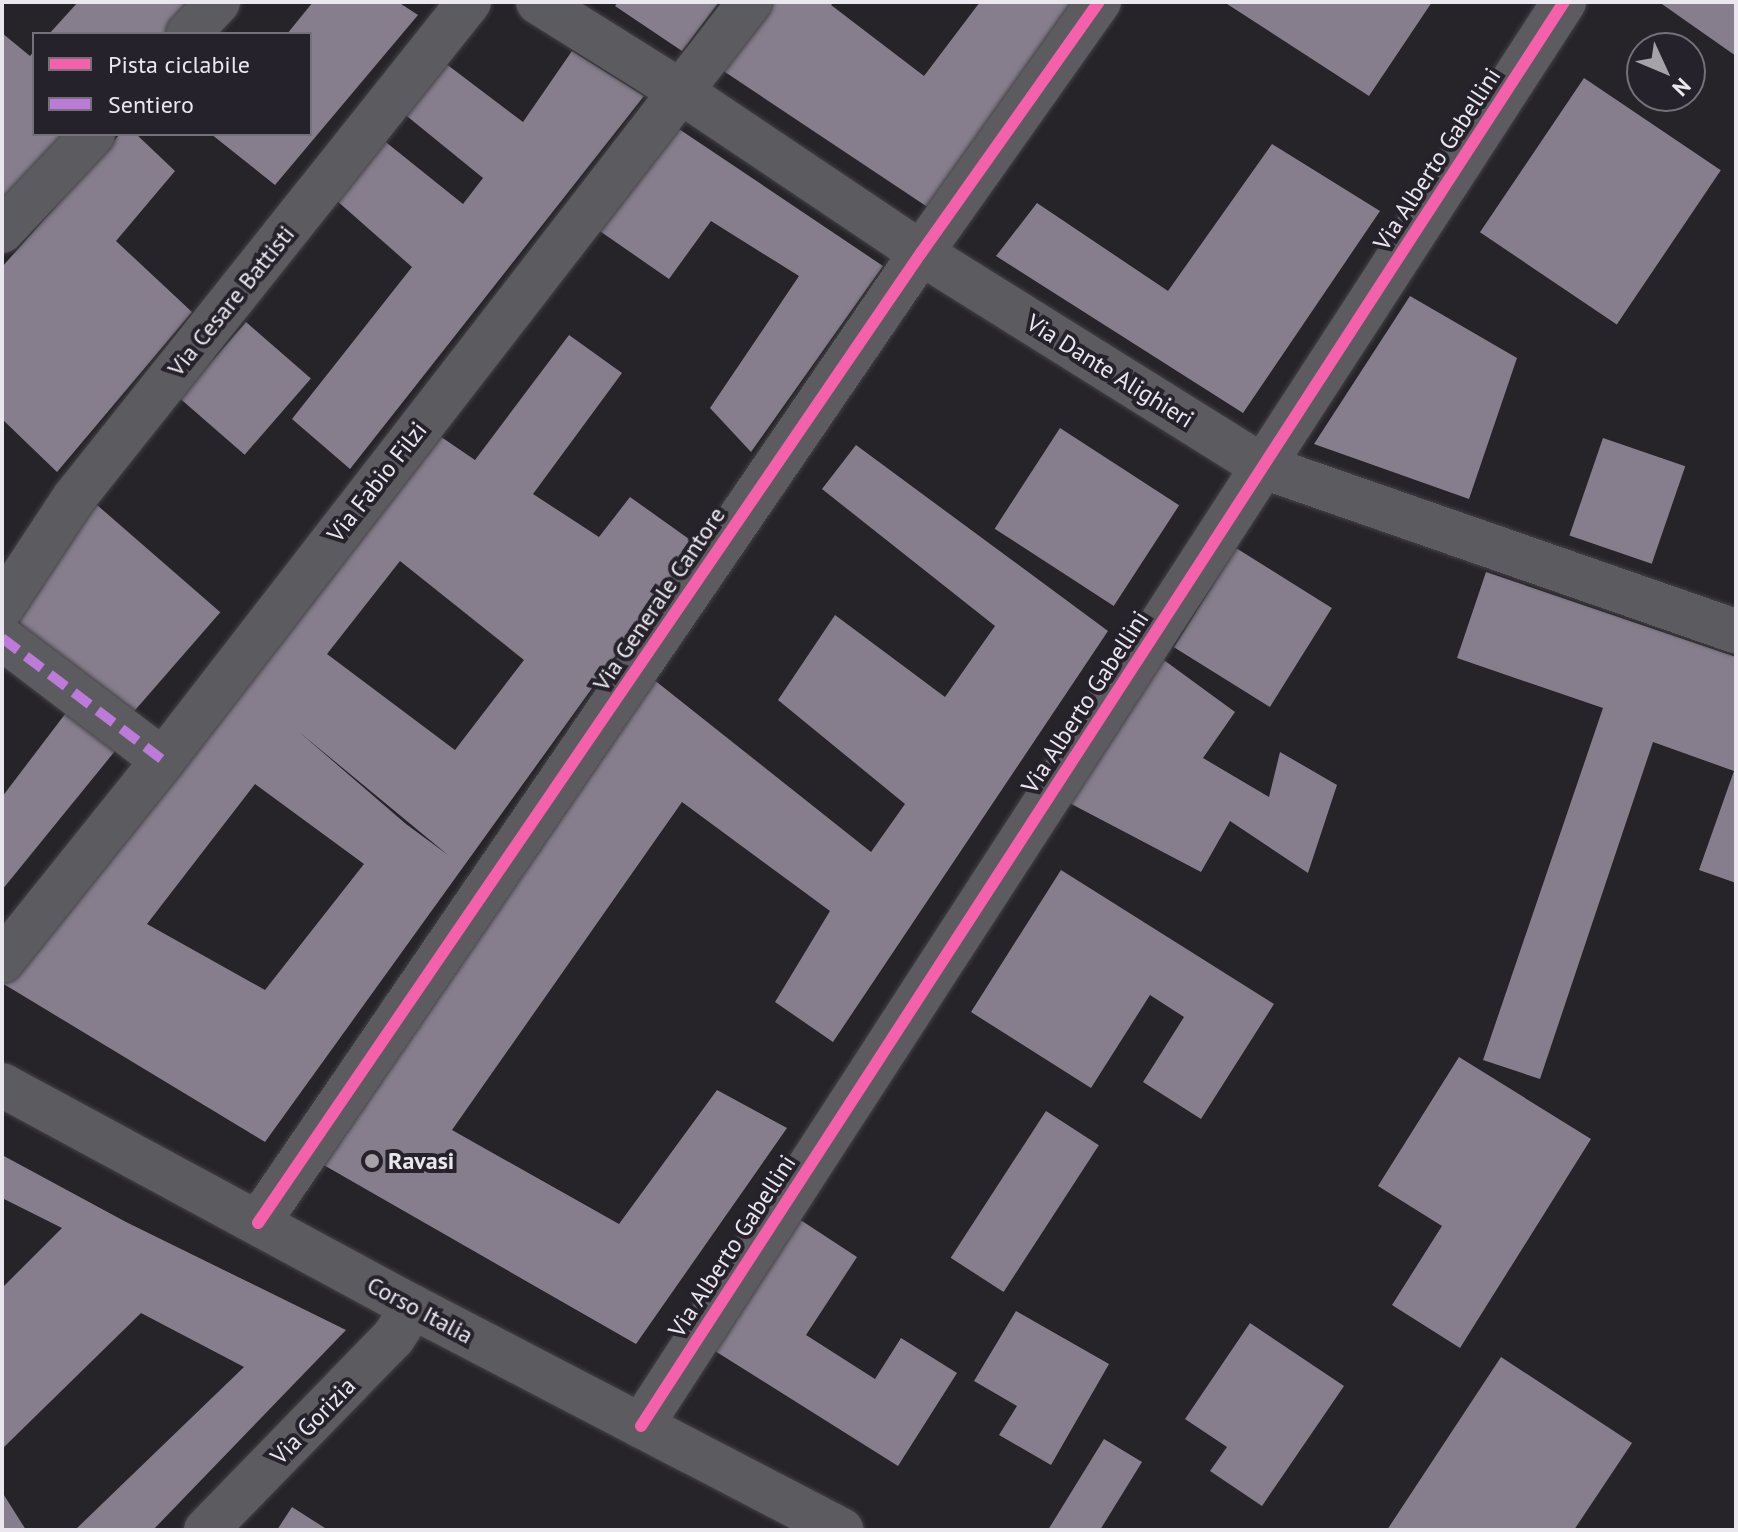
<!DOCTYPE html>
<style>
body{margin:0}
#map{position:relative;width:1738px;height:1532px;overflow:hidden;background:#262429;font-family:"PT Sans",sans-serif}
div>[style]{position:absolute}
.building>*{inset:0;background:#867e8d;transform-origin:0 0}
.roads{filter:drop-shadow(0 0 2px #434145) drop-shadow(0 0 2px #434145)}
.street>*{height:44px;margin:-22px;padding:0 22px;transform-origin:22px;border-radius:22px;background:#5c5b5f}
.quiet>*{height:10px;margin-top:-5px;transform-origin:0;background:repeating-linear-gradient(90deg,#bd7bd9 0 20px,transparent 0 30px)}
.cycleway>*{height:12px;margin:-6px;padding:0 6px;transform-origin:6px;border-radius:6px;background:#f560ab}
.dots>*{width:22px;height:22px;translate:-50% -50%;box-sizing:border-box;border:4px solid #26222b;border-radius:50%}
span{translate:-50% -50%;white-space:nowrap;text-align:center;line-height:1.15;-webkit-text-stroke:8px #26222b;paint-order:stroke}
.street-label{font-size:24px;color:#eae7ee}
.poi-label{font-size:24px;color:#eae7ee;font-weight:700}
.left{translate:0 -50%;text-align:left}
.frame{position:absolute;inset:0;border:4px solid #eae7ee;pointer-events:none}
.legend{position:absolute;left:32px;top:32px;width:280px;height:104px;box-sizing:border-box;background:#26222b;border:2px solid #747179;margin:0;padding:10px 14px;list-style:none;font-size:24px;color:#eae7ee}
.legend li{display:flex;align-items:center;gap:16px;height:40px}
.legend b{width:40px;border:2px solid #747179}
.north{position:absolute;left:1626px;top:32px;width:80px;height:80px;box-sizing:border-box;background:#26222b;border:2px solid #747179;border-radius:50%;rotate:134deg;font-size:22px;font-weight:700;line-height:32px;text-align:center;color:#eae7ee}
.north::after{content:'';display:block;margin:auto;width:28px;height:36px;background:#a5a3a9;clip-path:polygon(50% 0,100% 100%,50% 72%,0 100%)}
</style>
<div id="map">
<div class="building">
<div style="clip-path:polygon(78px 2px,194px 2px,165px 34px,49px 34px)"></div>
<div style="clip-path:polygon(313px 2px,398px 2px,418px 15px,275px 185px,211px 134px,310px 134px,310px 34px,287px 34px)"></div>
<div style="clip-path:polygon(618px 2px,719px 2px,682px 51px,615px 6px)"></div>
<div style="clip-path:polygon(767px 2px,834px 2px,831px 5px,924px 76px,980px 2px,1082px 2px,932px 210px,716px 66px)"></div>
<div style="clip-path:polygon(1224px 2px,1432px 2px,1369px 96px)"></div>
<div style="clip-path:polygon(1659px 2px,1736px 2px,1736px 56px)"></div>
<div style="clip-path:polygon(2px 33px,30px 56px,34px 51px,34px 134px,74px 134px,2px 214px)"></div>
<div style="clip-path:polygon(572px 51px,644px 96px,350px 469px,292px 419px,412px 267px,336px 200px,382px 139px,463px 204px,483px 178px,397px 108px,437px 57px,523px 122px)"></div>
<div style="left:1584px;top:78px;width:165px;height:186px;rotate:34deg"></div>
<div style="clip-path:polygon(673px 125px,883px 266px,751px 452px,710px 408px,799px 276px,711px 221px,669px 279px,594px 227px)"></div>
<div style="clip-path:polygon(120px 134px,136px 134px,175px 171px,116px 241px,192px 312px,57px 472px,2px 419px,2px 267px)"></div>
<div style="clip-path:polygon(1272px 144px,1380px 211px,1243px 413px,996px 256px,1037px 203px,1168px 291px)"></div>
<div style="clip-path:polygon(1410px 296px,1517px 358px,1469px 499px,1314px 444px)"></div>
<div style="left:246px;top:322px;width:86px;height:101px;rotate:41deg"></div>
<div style="clip-path:polygon(evenodd,569px 335px,622px 373px,533px 494px,599px 537px,630px 497px,696px 544px,265px 1142px,2px 983px,2px 977px,431px 430px,475px 460px,569px 335px,400px 561px,524px 660px,455px 750px,327px 654px,400px 561px,569px 335px,298px 731px,448px 855px,406px 824px,298px 731px,569px 335px,255px 784px,364px 864px,265px 990px,147px 924px,255px 784px)"></div>
<div style="left:1060px;top:428px;width:142px;height:120px;rotate:33deg"></div>
<div style="left:1603px;top:438px;width:87px;height:103px;rotate:19deg"></div>
<div style="clip-path:polygon(856px 445px,1108px 631px,833px 1042px,775px 1002px,830px 911px,682px 802px,452px 1130px,619px 1224px,717px 1090px,787px 1128px,636px 1344px,308px 1156px,653px 679px,871px 852px,905px 804px,778px 700px,835px 615px,945px 697px,995px 626px,822px 489px)"></div>
<div style="left:89px;top:498px;width:174px;height:140px;rotate:41deg"></div>
<div style="left:1236px;top:548px;width:113px;height:117px;rotate:32deg"></div>
<div style="clip-path:polygon(1486px 572px,1736px 657px,1736px 883px,1699px 870px,1734px 771px,1653px 742px,1540px 1079px,1483px 1060px,1603px 708px,1457px 658px)"></div>
<div style="clip-path:polygon(1157px 655px,1235px 712px,1203px 758px,1269px 797px,1280px 752px,1337px 785px,1308px 873px,1230px 821px,1201px 872px,1058px 797px)"></div>
<div style="clip-path:polygon(78px 697px,128px 735px,2px 890px,2px 797px)"></div>
<div style="clip-path:polygon(1061px 870px,1274px 1004px,1201px 1119px,1143px 1082px,1184px 1017px,1150px 995px,1091px 1088px,971px 1012px)"></div>
<div style="clip-path:polygon(1459px 1057px,1591px 1139px,1460px 1348px,1392px 1305px,1442px 1226px,1378px 1186px)"></div>
<div style="left:1046px;top:1111px;width:63px;height:175px;rotate:33deg"></div>
<div style="clip-path:polygon(2px 1155px,126px 1222px,346px 1330px,153px 1530px,75px 1530px,244px 1367px,141px 1313px,2px 1449px,2px 1288px,62px 1228px,2px 1198px)"></div>
<div style="clip-path:polygon(799px 1219px,857px 1257px,806px 1335px,875px 1379px,901px 1338px,957px 1373px,898px 1466px,715px 1351px)"></div>
<div style="clip-path:polygon(1016px 1311px,1109px 1364px,1051px 1465px,999px 1435px,1017px 1406px,974px 1381px)"></div>
<div style="clip-path:polygon(1250px 1323px,1344px 1386px,1262px 1506px,1210px 1471px,1227px 1447px,1185px 1419px)"></div>
<div style="clip-path:polygon(1501px 1357px,1632px 1443px,1574px 1530px,1387px 1530px)"></div>
<div style="clip-path:polygon(1104px 1439px,1142px 1462px,1100px 1530px,1048px 1530px)"></div>
<div style="clip-path:polygon(2px 1492px,26px 1530px,2px 1530px)"></div>
<div style="clip-path:polygon(292px 1507px,328px 1530px,277px 1530px)"></div>
</div>
<div class="roads">
<div class="street">
<div style="left:538px;top:2px;width:168px;rotate:32.1deg"></div>
<div style="left:680px;top:91px;width:290px;rotate:33.9deg"></div>
<div style="left:921px;top:253px;width:404px;rotate:32deg"></div>
<div style="left:1264px;top:467px;width:500px;rotate:19.2deg"></div>
<div style="left:188px;top:34px;width:44px;rotate:-46.8deg"></div>
<div style="left:2px;top:231px;width:133px;rotate:-46.8deg"></div>
<div style="left:2px;top:607px;width:131px;rotate:-56.6deg"></div>
<div style="left:74px;top:498px;width:634px;rotate:-51.47deg"></div>
<div style="left:2px;top:638px;width:202px;rotate:37.2deg"></div>
<div style="left:2px;top:961px;width:258px;rotate:-51.3deg"></div>
<div style="left:163px;top:760px;width:959px;rotate:-52.25deg"></div>
<div style="left:2px;top:1085px;width:467px;rotate:28.4deg"></div>
<div style="left:413px;top:1307px;width:483px;rotate:27.5deg"></div>
<div style="left:258px;top:1223px;width:1175px;rotate:-55.65deg"></div>
<div style="left:921px;top:253px;width:308px;rotate:-54.7deg"></div>
<div style="left:641px;top:1426px;width:1697px;rotate:-57.05deg"></div>
<div style="left:206px;top:1530px;width:268px;rotate:-45.8deg"></div>
<div style="left:393px;top:1338px;width:37px;rotate:-57deg"></div>
</div>
</div>
<div class="quiet">
<div style="left:2px;top:638px;width:202px;rotate:37.2deg"></div>
</div>
<div class="cycleway">
<div style="left:258px;top:1223px;width:1175px;rotate:-55.65deg"></div>
<div style="left:921px;top:253px;width:308px;rotate:-54.7deg"></div>
<div style="left:641px;top:1426px;width:1697px;rotate:-57.05deg"></div>
</div>
<div class="dots">
<div style="left:372px;top:1161px;background:#a5a3a9"></div>
</div>
<div class="street-label">
<span style="left:1437px;top:159px;rotate:-57deg">Via Alberto Gabellini</span>
<span style="left:231px;top:301px;rotate:-51deg">Via Cesare Battisti</span>
<span style="left:1110px;top:371px;rotate:32deg">Via Dante Alighieri</span>
<span style="left:377px;top:482px;rotate:-52deg">Via Fabio Filzi</span>
<span style="left:659px;top:599px;rotate:-56deg">Via Generale Cantore</span>
<span style="left:1085px;top:702px;rotate:-57deg">Via Alberto Gabellini</span>
<span style="left:732px;top:1246px;rotate:-57deg">Via Alberto Gabellini</span>
<span style="left:420px;top:1310px;rotate:28deg">Corso Italia</span>
<span style="left:313px;top:1421px;rotate:-46deg">Via Gorizia</span>
</div>
<div class="poi-label">
<span class="left" style="left:388px;top:1161px">Ravasi</span>
</div>
<div class="frame"></div>
<ul class="legend">
<li><b style="height:10px;background:#f560ab"></b>Pista ciclabile</li>
<li><b style="height:10px;background:#bd7bd9"></b>Sentiero</li>
</ul>
<div class="north">N</div>
</div>
